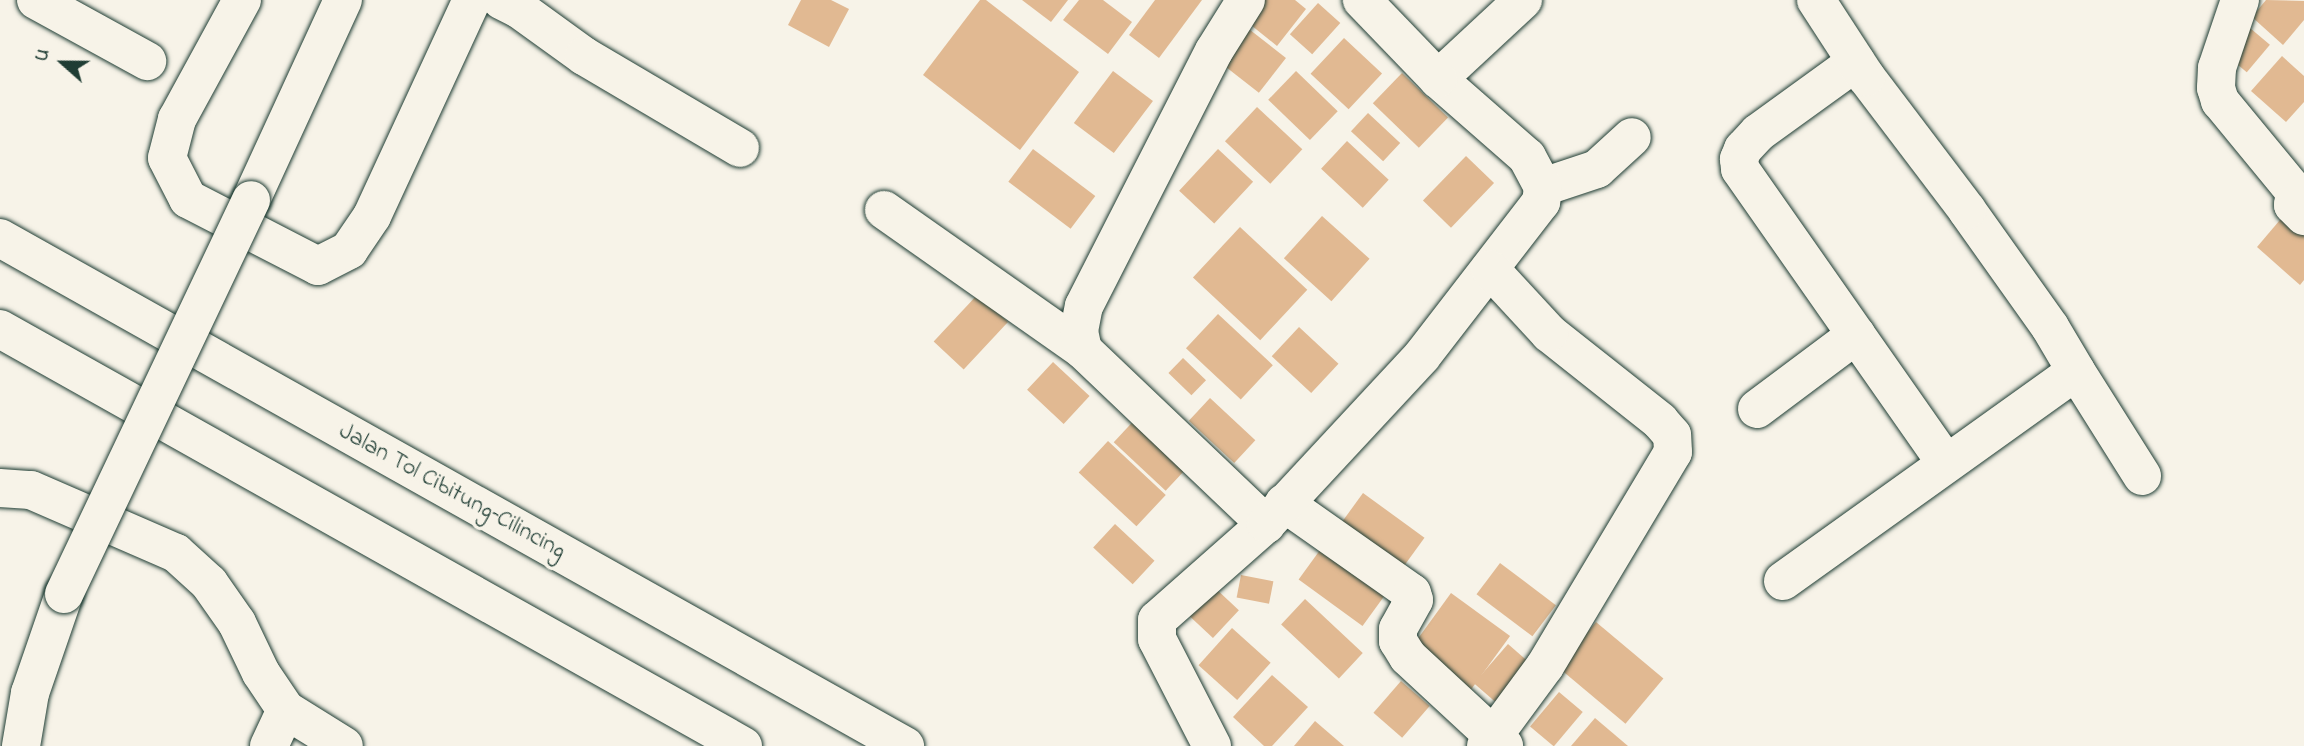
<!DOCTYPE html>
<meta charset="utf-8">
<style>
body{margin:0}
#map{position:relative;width:2304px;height:746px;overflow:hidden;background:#f7f3e8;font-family:"Indie Flower",sans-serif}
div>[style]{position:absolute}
.building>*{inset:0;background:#e1b992;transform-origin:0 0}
.roads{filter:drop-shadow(0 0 2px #1f3d34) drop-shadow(0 0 2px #1f3d34)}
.minor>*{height:38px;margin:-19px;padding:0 19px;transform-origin:19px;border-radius:19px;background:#f7f3e8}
.highway>*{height:38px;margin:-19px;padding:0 19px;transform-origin:19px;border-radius:19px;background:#f7f3e8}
.bridges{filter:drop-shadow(0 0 2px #1f3d34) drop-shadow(0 0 2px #1f3d34)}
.minor-bridge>*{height:38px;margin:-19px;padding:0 19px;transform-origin:19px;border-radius:19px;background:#f7f3e8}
span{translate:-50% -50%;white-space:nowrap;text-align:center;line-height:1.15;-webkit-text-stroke:7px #f7f3e8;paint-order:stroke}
.street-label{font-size:24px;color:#1f3d34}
.north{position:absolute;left:28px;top:28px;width:70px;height:70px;-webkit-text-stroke:5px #f7f3e8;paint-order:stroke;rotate:291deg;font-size:19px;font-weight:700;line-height:28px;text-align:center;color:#1f3d34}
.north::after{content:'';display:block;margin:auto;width:24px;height:32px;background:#1f3d34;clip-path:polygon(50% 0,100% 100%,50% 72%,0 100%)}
</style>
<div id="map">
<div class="building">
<div style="clip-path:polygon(801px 0,831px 0,849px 9px,829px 47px,788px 25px)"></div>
<div style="clip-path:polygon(980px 0,986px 0,1079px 72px,1020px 150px,923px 75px)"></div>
<div style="clip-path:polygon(1022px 0,1068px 0,1051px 22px)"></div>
<div style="clip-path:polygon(1079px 0,1103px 0,1132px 22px,1108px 54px,1063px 20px)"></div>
<div style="clip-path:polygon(1155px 0,1202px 0,1159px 58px,1129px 35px)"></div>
<div style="clip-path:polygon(1255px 0,1295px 0,1306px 9px,1277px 46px,1241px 17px)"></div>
<div style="clip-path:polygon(2266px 0,2304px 1px,2304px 20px,2283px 45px,2252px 17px)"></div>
<div style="left:1318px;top:3px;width:30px;height:42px;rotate:42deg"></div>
<div style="left:1245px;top:26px;width:52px;height:44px;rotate:38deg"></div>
<div style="left:2250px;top:28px;width:26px;height:36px;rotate:40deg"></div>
<div style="left:1344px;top:38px;width:52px;height:49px;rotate:43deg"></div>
<div style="clip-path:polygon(2282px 56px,2304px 76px,2304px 102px,2286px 122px,2251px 91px)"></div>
<div style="left:1113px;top:71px;width:50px;height:65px;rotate:37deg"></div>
<div style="left:1296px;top:71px;width:58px;height:40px;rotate:44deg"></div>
<div style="left:1402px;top:73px;width:64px;height:42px;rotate:44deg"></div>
<div style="left:1257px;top:107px;width:62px;height:47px;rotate:43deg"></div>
<div style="left:1368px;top:113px;width:44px;height:25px;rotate:43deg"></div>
<div style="left:1347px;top:141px;width:57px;height:38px;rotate:43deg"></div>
<div style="left:1033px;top:149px;width:78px;height:41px;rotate:37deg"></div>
<div style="left:1218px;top:149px;width:48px;height:57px;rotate:43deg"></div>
<div style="left:1466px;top:156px;width:39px;height:62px;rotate:44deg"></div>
<div style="clip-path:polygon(2285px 214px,2304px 230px,2304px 280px,2300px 285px,2257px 247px)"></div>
<div style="left:1322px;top:216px;width:64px;height:57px;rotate:42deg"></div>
<div style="left:1240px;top:227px;width:92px;height:69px;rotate:43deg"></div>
<div style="left:978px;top:294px;width:41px;height:65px;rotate:43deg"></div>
<div style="left:1218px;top:314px;width:75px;height:47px;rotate:43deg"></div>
<div style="left:1299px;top:327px;width:54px;height:40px;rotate:43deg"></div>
<div style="left:1183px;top:358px;width:32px;height:21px;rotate:44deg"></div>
<div style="left:1053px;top:362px;width:50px;height:38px;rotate:43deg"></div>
<div style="left:1210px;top:398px;width:62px;height:31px;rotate:43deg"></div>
<div style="left:1141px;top:413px;width:71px;height:40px;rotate:43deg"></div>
<div style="left:1108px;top:441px;width:79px;height:43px;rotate:43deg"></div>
<div style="left:1363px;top:493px;width:76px;height:46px;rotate:36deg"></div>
<div style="left:1115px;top:524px;width:54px;height:32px;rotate:43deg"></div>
<div style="left:1328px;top:539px;width:79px;height:50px;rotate:36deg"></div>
<div style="left:1500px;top:563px;width:70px;height:39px;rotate:37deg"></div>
<div style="left:1241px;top:575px;width:33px;height:23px;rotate:11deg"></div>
<div style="left:1214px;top:587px;width:34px;height:38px;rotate:43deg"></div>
<div style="left:1451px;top:593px;width:73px;height:66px;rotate:36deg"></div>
<div style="left:1305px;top:599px;width:79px;height:35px;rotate:43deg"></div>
<div style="left:1596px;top:622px;width:88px;height:59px;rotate:40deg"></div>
<div style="left:1232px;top:628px;width:52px;height:50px;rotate:42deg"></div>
<div style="left:1508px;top:644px;width:29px;height:52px;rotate:41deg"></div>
<div style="clip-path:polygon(1272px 675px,1308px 707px,1272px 746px,1264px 746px,1233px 717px)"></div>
<div style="left:1401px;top:681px;width:38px;height:42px;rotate:41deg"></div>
<div style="left:1559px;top:692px;width:31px;height:45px;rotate:40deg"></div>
<div style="clip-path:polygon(1595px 718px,1628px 746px,1571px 746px)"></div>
<div style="clip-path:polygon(1315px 721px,1344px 746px,1294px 746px)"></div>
</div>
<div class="roads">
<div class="minor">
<div style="left:36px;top:0;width:127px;rotate:28.8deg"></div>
<div style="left:242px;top:0;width:136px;rotate:118.6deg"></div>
<div style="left:177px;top:119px;width:40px;rotate:104.4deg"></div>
<div style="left:167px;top:158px;width:46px;rotate:62.9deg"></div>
<div style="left:188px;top:199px;width:146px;rotate:27.3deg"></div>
<div style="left:318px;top:266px;width:35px;rotate:-27deg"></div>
<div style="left:349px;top:250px;width:41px;rotate:-55.9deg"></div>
<div style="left:372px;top:216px;width:238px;rotate:-65.2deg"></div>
<div style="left:501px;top:0;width:20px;rotate:27deg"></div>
<div style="left:519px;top:9px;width:80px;rotate:35.9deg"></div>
<div style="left:584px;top:56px;width:181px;rotate:30.5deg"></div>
<div style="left:2240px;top:0;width:72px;rotate:108.7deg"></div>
<div style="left:2217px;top:68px;width:20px;rotate:93deg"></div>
<div style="left:2216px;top:88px;width:14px;rotate:73deg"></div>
<div style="left:2220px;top:101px;width:118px;rotate:50.5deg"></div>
<div style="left:2295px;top:192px;width:13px;rotate:99deg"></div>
<div style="left:2293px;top:205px;width:16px;rotate:45deg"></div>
<div style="left:1856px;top:62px;width:121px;rotate:144.1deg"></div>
<div style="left:1758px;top:133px;width:22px;rotate:133deg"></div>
<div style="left:1743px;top:149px;width:11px;rotate:112deg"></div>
<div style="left:1739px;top:159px;width:10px;rotate:84deg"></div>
<div style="left:1740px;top:169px;width:358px;rotate:55deg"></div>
<div style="left:1438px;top:79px;width:116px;rotate:-42.9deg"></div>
<div style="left:1543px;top:187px;width:57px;rotate:-18.4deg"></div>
<div style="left:1597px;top:169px;width:47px;rotate:-42.4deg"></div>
<div style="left:251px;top:200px;width:220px;rotate:-65.3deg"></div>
<div style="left:884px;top:210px;width:243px;rotate:35.1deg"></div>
<div style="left:1083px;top:350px;width:253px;rotate:43.6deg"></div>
<div style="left:1083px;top:350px;width:19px;rotate:-102deg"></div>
<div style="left:1079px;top:331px;width:25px;rotate:-79deg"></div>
<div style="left:1084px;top:306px;width:286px;rotate:-63deg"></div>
<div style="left:1214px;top:51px;width:60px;rotate:-57.9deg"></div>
<div style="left:2076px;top:371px;width:124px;rotate:57.8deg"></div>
<div style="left:1757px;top:409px;width:124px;rotate:-36.8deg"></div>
<div style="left:0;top:488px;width:31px;rotate:4deg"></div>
<div style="left:31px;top:490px;width:158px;rotate:23.5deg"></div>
<div style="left:176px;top:553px;width:45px;rotate:42.3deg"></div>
<div style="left:209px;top:583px;width:49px;rotate:55deg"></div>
<div style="left:237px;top:623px;width:55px;rotate:64.4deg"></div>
<div style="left:261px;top:673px;width:45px;rotate:56deg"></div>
<div style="left:286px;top:710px;width:68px;rotate:31.8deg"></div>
<div style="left:1284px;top:503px;width:156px;rotate:35.1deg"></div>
<div style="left:1412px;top:593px;width:7px;rotate:74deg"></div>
<div style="left:1414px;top:600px;width:33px;rotate:119deg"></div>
<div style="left:1398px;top:629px;width:12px;rotate:90deg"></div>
<div style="left:1398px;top:641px;width:19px;rotate:58deg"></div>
<div style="left:1408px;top:657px;width:131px;rotate:42.8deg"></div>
<div style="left:1783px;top:581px;width:360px;rotate:-35.6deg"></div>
<div style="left:2076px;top:371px;width:51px;rotate:-120.6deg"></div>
<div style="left:2050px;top:327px;width:143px;rotate:-125.4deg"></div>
<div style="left:1967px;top:210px;width:167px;rotate:-127.2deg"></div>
<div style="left:1866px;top:77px;width:92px;rotate:-123deg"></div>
<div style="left:21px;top:746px;width:54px;rotate:-80.4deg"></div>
<div style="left:30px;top:693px;width:105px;rotate:-71deg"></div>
<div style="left:269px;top:746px;width:40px;rotate:-65deg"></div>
<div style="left:1212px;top:746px;width:120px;rotate:-117.2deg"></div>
<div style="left:1157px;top:639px;width:19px;rotate:-90deg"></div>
<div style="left:1157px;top:620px;width:145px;rotate:-41.4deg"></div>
<div style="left:1266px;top:524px;width:229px;rotate:-47.1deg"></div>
<div style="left:1422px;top:356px;width:195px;rotate:-52.3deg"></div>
<div style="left:1541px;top:202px;width:15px;rotate:-82deg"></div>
<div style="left:1543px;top:187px;width:34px;rotate:-118deg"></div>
<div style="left:1527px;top:157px;width:118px;rotate:-138.8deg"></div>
<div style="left:1438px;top:79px;width:110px;rotate:-133.9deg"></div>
<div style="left:1486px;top:746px;width:99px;rotate:-53.6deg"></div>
<div style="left:1545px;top:666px;width:249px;rotate:-59.1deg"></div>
<div style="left:1673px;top:452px;width:17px;rotate:-93deg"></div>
<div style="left:1672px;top:435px;width:18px;rotate:-131deg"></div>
<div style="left:1660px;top:421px;width:142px;rotate:-141.6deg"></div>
<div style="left:1549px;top:333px;width:87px;rotate:-132.7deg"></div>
</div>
<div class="highway">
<div style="left:0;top:238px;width:1038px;rotate:29.31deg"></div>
<div style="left:0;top:329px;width:852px;rotate:29.3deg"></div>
</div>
</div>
<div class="bridges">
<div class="minor-bridge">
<div style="left:64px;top:594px;width:436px;rotate:-64.6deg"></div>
</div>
</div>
<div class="street-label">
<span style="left:452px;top:492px;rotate:29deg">Jalan Tol Cibitung–Cilincing</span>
</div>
<div class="north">U</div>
</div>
